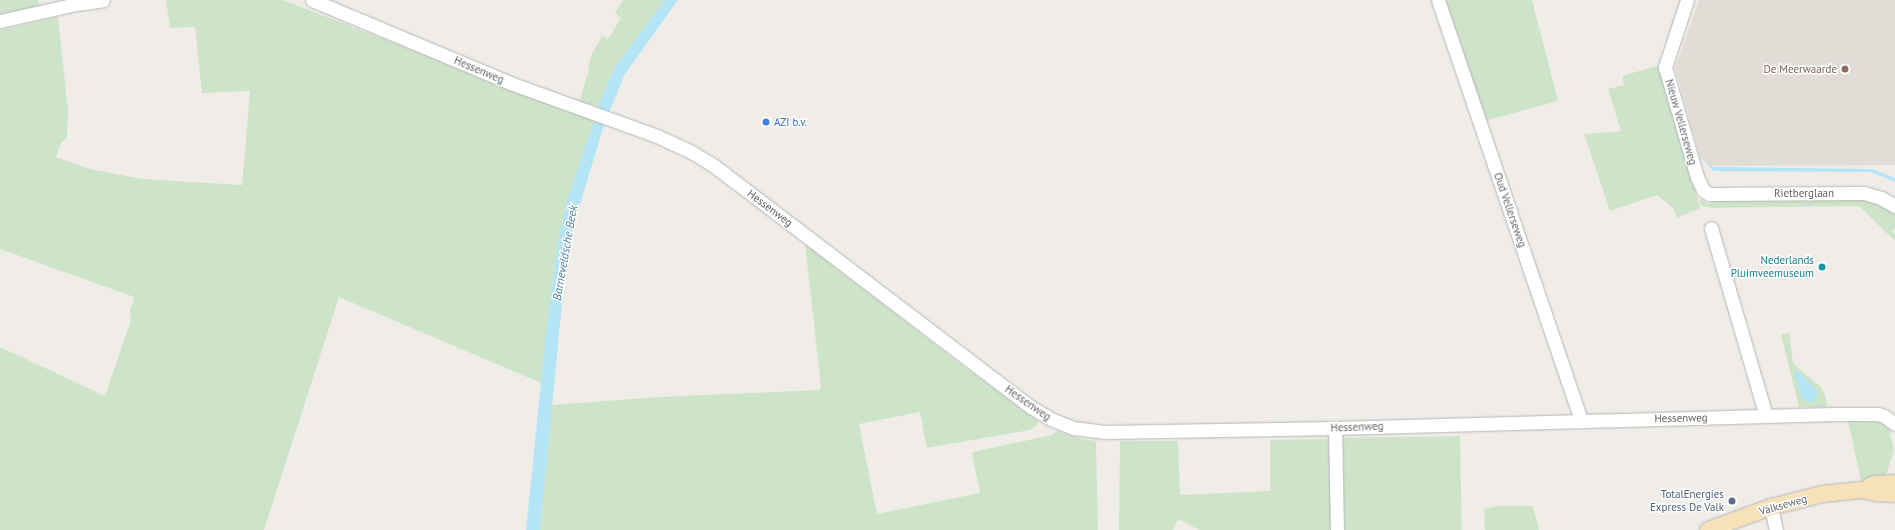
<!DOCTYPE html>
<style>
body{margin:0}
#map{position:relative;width:1895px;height:530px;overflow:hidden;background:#f0ede9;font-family:"PT Sans",sans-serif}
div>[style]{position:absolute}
.education>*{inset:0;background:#e0ddd7}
.green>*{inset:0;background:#cee4c9;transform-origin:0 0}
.water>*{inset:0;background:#b3e5f6}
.roads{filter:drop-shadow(0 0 1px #b4b6b9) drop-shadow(0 0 1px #b4b6b9)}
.minor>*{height:13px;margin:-6.5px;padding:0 6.5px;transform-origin:6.5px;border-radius:6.5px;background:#fff}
.major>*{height:16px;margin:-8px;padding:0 8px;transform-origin:8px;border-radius:8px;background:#f6e1b8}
.dots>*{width:11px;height:11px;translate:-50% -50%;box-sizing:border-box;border:2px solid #fff;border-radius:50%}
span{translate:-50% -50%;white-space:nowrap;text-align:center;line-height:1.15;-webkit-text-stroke:3px #fff;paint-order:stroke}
.education-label{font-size:11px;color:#785e54}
.right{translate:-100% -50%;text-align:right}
.street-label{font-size:11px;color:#606467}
.shop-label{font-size:11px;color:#366cbe}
.left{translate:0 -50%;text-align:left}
.culture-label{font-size:11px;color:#0d838f}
.service-label{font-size:11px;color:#4e5e75}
.water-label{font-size:12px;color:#497d97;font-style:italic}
</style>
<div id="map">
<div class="education">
<div style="clip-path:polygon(1699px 0,1895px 0,1895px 165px,1709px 166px,1700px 157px,1675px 68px)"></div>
</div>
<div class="green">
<div style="clip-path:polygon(0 0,39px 0,39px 6px,0 14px)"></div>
<div style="clip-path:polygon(166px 0,283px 0,595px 121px,565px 207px,556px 256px,541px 383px,339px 297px,264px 530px,0 530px,0 347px,105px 396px,131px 320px,130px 311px,134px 297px,0 249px,0 30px,58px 17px,68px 110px,67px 137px,61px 143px,56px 157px,90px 169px,142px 179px,242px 185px,250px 91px,202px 93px,195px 27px,170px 28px)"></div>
<div style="clip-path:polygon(623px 0,665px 0,615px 67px,598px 106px,579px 102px,588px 73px,590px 58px,602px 36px,608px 39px,621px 18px,615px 13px)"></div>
<div style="clip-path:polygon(1443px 0,1532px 0,1558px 101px,1484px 121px)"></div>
<div style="clip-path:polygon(1660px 65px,1700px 208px,1677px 218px,1673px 208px,1657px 195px,1610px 211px,1584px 134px,1621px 131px,1608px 89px,1624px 85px,1622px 76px)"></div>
<div style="clip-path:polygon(1719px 198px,1868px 199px,1895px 213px,1895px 228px,1892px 231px,1895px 234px,1895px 241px,1859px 206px,1712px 208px,1701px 206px,1699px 199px,1709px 204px)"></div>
<div style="clip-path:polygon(805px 244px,963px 366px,1038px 421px,1037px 425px,1030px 430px,927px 448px,920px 412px,859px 424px,877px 514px,980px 493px,972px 452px,1052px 435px,1057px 431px,1082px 439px,1096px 441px,1098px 530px,540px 530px,552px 405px,659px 397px,820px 390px,821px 387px)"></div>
<div style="clip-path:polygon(1789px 333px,1793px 362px,1798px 368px,1821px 387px,1826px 398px,1827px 407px,1799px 407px,1781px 334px)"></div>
<div style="clip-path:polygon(1848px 421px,1881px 422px,1891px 428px,1890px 434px,1894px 450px,1886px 475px,1881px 480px,1861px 481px)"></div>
<div style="left:1460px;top:436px;width:94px;height:117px;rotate:89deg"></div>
<div style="clip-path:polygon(1329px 439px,1331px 443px,1331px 530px,1199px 530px,1178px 519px,1173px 530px,1119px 530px,1120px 441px,1178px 441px,1180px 495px,1270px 491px,1270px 440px)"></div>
<div style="clip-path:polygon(1497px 506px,1533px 506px,1539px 530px,1485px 530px,1484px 509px)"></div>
</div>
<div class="water">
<div style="clip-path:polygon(665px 0,678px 0,625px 74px,605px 122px,576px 217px,566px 263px,540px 530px,526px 530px,546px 334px,556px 256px,565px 207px,585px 146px,595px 121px,597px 119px,600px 110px,598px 106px,615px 67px)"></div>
<div style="clip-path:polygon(1706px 164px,1715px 167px,1868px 169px,1875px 170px,1895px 178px,1895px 182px,1871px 172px,1714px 171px)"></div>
<div style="clip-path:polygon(1794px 371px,1797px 371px,1817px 391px,1818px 395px,1812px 402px,1805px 401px,1802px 398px)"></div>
</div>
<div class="roads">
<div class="minor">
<div style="left:312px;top:0;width:215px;rotate:22.7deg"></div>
<div style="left:510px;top:83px;width:156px;rotate:19.8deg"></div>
<div style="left:657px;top:136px;width:40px;rotate:25deg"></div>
<div style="left:693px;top:153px;width:23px;rotate:31deg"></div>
<div style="left:713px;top:165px;width:400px;rotate:37.3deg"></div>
<div style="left:1031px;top:407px;width:23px;rotate:31deg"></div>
<div style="left:1051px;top:419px;width:24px;rotate:22deg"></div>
<div style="left:1073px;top:428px;width:32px;rotate:7deg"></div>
<div style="left:1105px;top:432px;width:230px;rotate:-1deg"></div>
<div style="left:1335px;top:428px;width:498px;rotate:-1.6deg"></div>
<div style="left:1833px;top:414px;width:45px"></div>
<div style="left:1878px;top:414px;width:6px;rotate:18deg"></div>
<div style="left:1884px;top:416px;width:14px;rotate:36deg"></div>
<div style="left:1438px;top:0;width:445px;rotate:71.2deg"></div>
<div style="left:1687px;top:0;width:71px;rotate:108.2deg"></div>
<div style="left:1665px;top:67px;width:115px;rotate:73.8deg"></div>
<div style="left:1697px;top:177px;width:14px;rotate:65deg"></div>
<div style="left:1703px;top:190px;width:7px;rotate:34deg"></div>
<div style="left:1709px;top:194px;width:155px;rotate:-0.4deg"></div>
<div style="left:1864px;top:193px;width:18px;rotate:16deg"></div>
<div style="left:1881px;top:198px;width:16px;rotate:30deg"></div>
<div style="left:0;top:21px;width:78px;rotate:-12.6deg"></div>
<div style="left:76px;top:4px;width:27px;rotate:-8deg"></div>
<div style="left:1711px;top:228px;width:196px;rotate:73.7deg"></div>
<div style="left:1335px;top:428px;width:102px;rotate:88.9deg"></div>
<div style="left:1771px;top:507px;width:24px;rotate:78deg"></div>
</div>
<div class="major">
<div style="left:1870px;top:486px;width:5px;rotate:-22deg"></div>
<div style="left:1875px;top:484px;width:20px;rotate:-3deg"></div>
<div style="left:1708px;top:530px;width:67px;rotate:-20.1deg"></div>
<div style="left:1771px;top:507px;width:53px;rotate:-14.3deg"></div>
<div style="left:1822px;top:494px;width:39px;rotate:-6deg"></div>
<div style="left:1861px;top:490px;width:15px;rotate:11deg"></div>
<div style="left:1876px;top:493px;width:19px;rotate:3deg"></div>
</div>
</div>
<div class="dots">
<div style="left:1845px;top:69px;background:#8d6e63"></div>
<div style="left:766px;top:122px;background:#3f7fe0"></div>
<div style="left:1822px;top:267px;background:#0f9aa8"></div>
<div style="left:1732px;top:501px;background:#5c6f8a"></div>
</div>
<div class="education-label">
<span class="right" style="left:1837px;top:69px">De Meerwaarde</span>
</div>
<div class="street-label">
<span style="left:479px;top:70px;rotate:23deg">Hessenweg</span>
<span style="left:1681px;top:122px;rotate:74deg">Nieuw Vellerseweg</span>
<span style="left:1804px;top:193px">Rietberglaan</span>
<span style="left:770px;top:208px;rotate:37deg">Hessenweg</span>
<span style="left:1510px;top:210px;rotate:71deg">Oud Vellerseweg</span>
<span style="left:1028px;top:403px;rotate:35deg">Hessenweg</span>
<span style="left:1681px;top:418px;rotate:-1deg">Hessenweg</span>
<span style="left:1357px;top:427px;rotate:-2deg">Hessenweg</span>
<span style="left:1783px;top:505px;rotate:-16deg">Valkseweg</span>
</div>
<div class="shop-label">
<span class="left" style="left:774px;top:122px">AZI b.v.</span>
</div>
<div class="culture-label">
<span class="right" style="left:1814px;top:267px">Nederlands<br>Pluimveemuseum</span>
</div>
<div class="service-label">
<span class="right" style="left:1724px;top:501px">TotalEnergies<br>Express De Valk</span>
</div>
<div class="water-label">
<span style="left:565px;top:253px;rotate:-80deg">Barneveldsche Beek</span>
</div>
</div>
